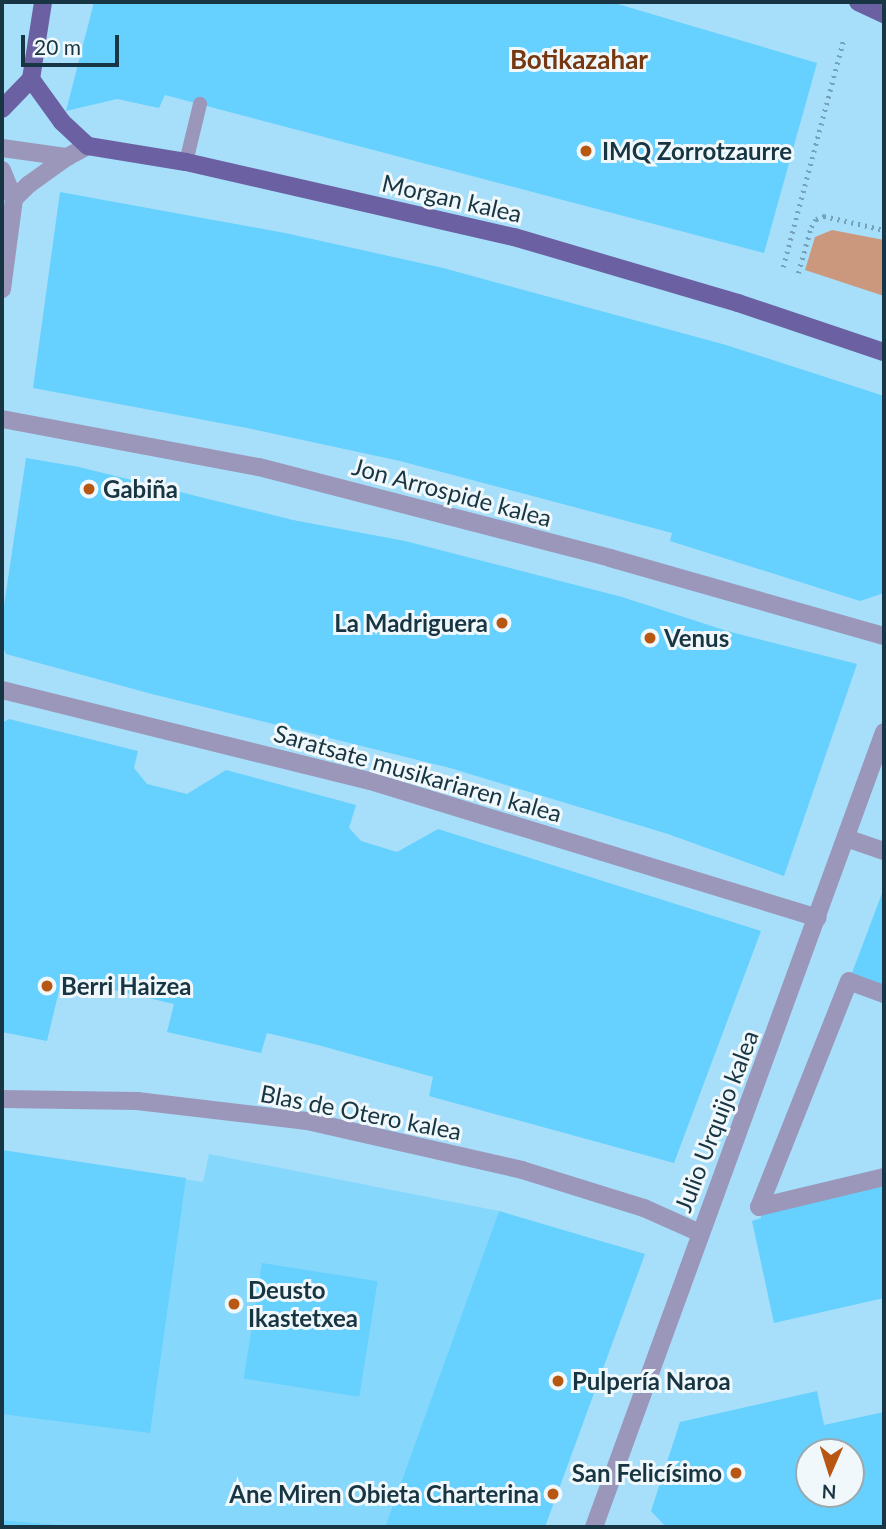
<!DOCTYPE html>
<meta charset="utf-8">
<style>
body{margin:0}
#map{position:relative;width:886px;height:1529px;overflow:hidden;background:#a7dffa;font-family:Lato,sans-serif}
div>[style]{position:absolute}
.built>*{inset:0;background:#86d7fc}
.green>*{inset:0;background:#cc987d}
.building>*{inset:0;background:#66d0fe;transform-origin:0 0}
.path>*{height:4.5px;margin-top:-2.25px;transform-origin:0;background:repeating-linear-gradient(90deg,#74a3b9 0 2px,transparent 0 7px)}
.lane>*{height:14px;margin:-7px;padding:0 7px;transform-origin:7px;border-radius:7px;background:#9b97bb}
.street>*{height:18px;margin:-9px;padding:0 9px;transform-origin:9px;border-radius:9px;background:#9b97bb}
.primary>*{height:18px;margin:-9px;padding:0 9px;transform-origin:9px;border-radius:9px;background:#6b61a2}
.dots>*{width:19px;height:19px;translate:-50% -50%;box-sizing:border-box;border:4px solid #f1f8fb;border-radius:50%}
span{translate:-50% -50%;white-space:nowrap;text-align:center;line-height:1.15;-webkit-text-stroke:6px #f1f8fb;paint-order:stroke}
.poi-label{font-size:24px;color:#173542;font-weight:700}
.left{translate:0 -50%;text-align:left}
.right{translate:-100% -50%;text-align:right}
.street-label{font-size:24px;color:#173542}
.neighbourhood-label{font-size:26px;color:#763810;font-weight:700}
.frame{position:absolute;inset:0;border:4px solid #173542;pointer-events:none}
.north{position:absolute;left:795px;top:1438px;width:70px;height:70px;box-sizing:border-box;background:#f1f8fb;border:2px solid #9aaab1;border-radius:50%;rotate:183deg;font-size:19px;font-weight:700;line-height:28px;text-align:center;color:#173542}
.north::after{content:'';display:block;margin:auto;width:24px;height:32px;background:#b75712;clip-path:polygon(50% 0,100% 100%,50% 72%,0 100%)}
.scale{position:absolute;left:21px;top:35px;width:98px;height:32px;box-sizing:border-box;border:4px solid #173542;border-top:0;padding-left:9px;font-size:21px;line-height:24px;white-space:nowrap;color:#173542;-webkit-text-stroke:5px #f1f8fb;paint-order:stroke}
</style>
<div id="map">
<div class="built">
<div style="clip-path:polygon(2px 1150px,203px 1182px,209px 1154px,499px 1211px,385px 1527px,80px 1527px,2px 1520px)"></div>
</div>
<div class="green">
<div style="clip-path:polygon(832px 230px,884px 240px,884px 296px,805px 270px,815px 237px)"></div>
</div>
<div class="building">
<div style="clip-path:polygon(94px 2px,611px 2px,817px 63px,764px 253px,165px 95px,159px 108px,117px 99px,66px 111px)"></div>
<div style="clip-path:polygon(60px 192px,285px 233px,443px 268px,726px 345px,884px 396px,884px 593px,860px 601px,670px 541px,672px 533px,400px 461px,247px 428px,33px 388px)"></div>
<div style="clip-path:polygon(26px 458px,79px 467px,293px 520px,405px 541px,622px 597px,727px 631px,857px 664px,784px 876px,668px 834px,450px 768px,148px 693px,6px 654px,2px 645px,2px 619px)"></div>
<div style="clip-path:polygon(9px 719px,138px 751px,134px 768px,147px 784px,187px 794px,226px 770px,356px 805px,349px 828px,361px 841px,397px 852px,438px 829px,761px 931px,674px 1163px,429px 1096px,433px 1077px,318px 1045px,267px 1033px,261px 1053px,167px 1032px,174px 1004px,62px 978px,47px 1041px,2px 1032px,2px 723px)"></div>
<div style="clip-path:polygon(884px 888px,884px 994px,849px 981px)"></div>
<div style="clip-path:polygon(2px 1150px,186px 1178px,150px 1433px,2px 1414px)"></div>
<div style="clip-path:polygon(884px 1177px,884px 1298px,774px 1323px,752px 1221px,761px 1218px,759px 1207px)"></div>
<div style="clip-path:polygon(499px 1211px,645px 1254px,545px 1527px,385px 1527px)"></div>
<div style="left:262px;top:1263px;width:117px;height:117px;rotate:9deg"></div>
<div style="clip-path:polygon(evenodd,817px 1391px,824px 1425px,884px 1412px,884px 1527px,666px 1527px,651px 1511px,680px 1422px,817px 1391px,809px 1452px,851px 1452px,851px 1494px,809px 1494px,809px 1452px)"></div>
<div style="clip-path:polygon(2px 1520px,60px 1525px,60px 1527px,2px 1527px)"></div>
</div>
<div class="path">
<div style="left:783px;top:267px;width:234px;rotate:-75.1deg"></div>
<div style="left:798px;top:273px;width:48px;rotate:-74.2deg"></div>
<div style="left:811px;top:227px;width:9px;rotate:-58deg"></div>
<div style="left:816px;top:219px;width:9px;rotate:-21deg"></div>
<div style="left:824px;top:216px;width:62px;rotate:13.1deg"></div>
</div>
<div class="lane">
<div style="left:186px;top:162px;width:60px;rotate:-76.4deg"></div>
</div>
<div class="street">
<div style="left:2px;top:148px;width:66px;rotate:7.9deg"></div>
<div style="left:67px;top:157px;width:24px;rotate:-28deg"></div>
<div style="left:2px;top:170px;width:31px;rotate:68deg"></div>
<div style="left:14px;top:199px;width:91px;rotate:97.6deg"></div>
<div style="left:14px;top:199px;width:20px;rotate:-45deg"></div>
<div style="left:28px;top:185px;width:48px;rotate:-35.7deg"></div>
<div style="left:2px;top:419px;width:261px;rotate:10.6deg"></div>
<div style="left:259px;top:467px;width:363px;rotate:14.5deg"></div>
<div style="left:610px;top:558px;width:285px;rotate:15.9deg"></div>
<div style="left:2px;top:690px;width:379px;rotate:13.9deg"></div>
<div style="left:370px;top:781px;width:468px;rotate:17deg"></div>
<div style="left:846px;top:838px;width:40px;rotate:18.9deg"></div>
<div style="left:884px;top:994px;width:37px;rotate:-160deg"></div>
<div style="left:849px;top:981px;width:243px;rotate:111.7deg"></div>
<div style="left:759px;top:1207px;width:129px;rotate:-13.5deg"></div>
<div style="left:2px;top:1099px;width:135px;rotate:0.8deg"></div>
<div style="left:137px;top:1101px;width:171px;rotate:6.7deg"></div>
<div style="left:307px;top:1121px;width:221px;rotate:12.8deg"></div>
<div style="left:522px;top:1170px;width:128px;rotate:17.3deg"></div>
<div style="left:644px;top:1208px;width:61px;rotate:24.1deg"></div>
<div style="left:594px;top:1527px;width:846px;rotate:-69.96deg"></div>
</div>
<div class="primary">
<div style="left:858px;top:2px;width:29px;rotate:25deg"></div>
<div style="left:31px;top:79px;width:53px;rotate:54.2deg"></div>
<div style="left:62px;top:122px;width:35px;rotate:43deg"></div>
<div style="left:88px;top:146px;width:99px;rotate:9.3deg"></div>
<div style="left:186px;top:162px;width:336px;rotate:12.9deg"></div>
<div style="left:514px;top:237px;width:234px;rotate:16.4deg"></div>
<div style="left:738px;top:303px;width:154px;rotate:18.6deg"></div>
<div style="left:2px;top:109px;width:42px;rotate:-46deg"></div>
<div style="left:31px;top:79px;width:78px;rotate:-81.1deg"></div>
</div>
<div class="dots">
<div style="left:586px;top:151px;background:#b75712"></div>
<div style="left:89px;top:489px;background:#b75712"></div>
<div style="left:502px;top:623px;background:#b75712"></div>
<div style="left:650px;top:638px;background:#b75712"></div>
<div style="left:47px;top:986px;background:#b75712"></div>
<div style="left:234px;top:1304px;background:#b75712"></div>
<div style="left:558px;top:1381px;background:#b75712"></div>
<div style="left:736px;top:1473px;background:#b75712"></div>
<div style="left:553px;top:1494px;background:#b75712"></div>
</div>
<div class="poi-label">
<span class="left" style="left:602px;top:151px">IMQ Zorrotzaurre</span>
<span class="left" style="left:103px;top:489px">Gabiña</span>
<span class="right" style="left:488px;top:623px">La Madriguera</span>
<span class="left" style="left:664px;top:638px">Venus</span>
<span class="left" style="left:61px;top:986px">Berri Haizea</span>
<span class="left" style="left:248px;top:1304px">Deusto<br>Ikastetxea</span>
<span class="left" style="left:572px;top:1381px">Pulpería Naroa</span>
<span class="right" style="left:722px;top:1473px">San Felicísimo</span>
<span class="right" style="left:539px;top:1494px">Ane Miren Obieta Charterina</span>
</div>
<div class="street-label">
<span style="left:452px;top:198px;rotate:13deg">Morgan kalea</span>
<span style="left:452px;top:492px;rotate:15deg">Jon Arrospide kalea</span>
<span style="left:418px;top:773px;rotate:16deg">Saratsate musikariaren kalea</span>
<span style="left:361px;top:1112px;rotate:11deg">Blas de Otero kalea</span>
<span style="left:716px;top:1121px;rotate:-69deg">Julio Urquijo kalea</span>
</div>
<div class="neighbourhood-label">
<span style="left:579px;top:60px">Botikazahar</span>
</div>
<div class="frame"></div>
<div class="north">N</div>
<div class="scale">20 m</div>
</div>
